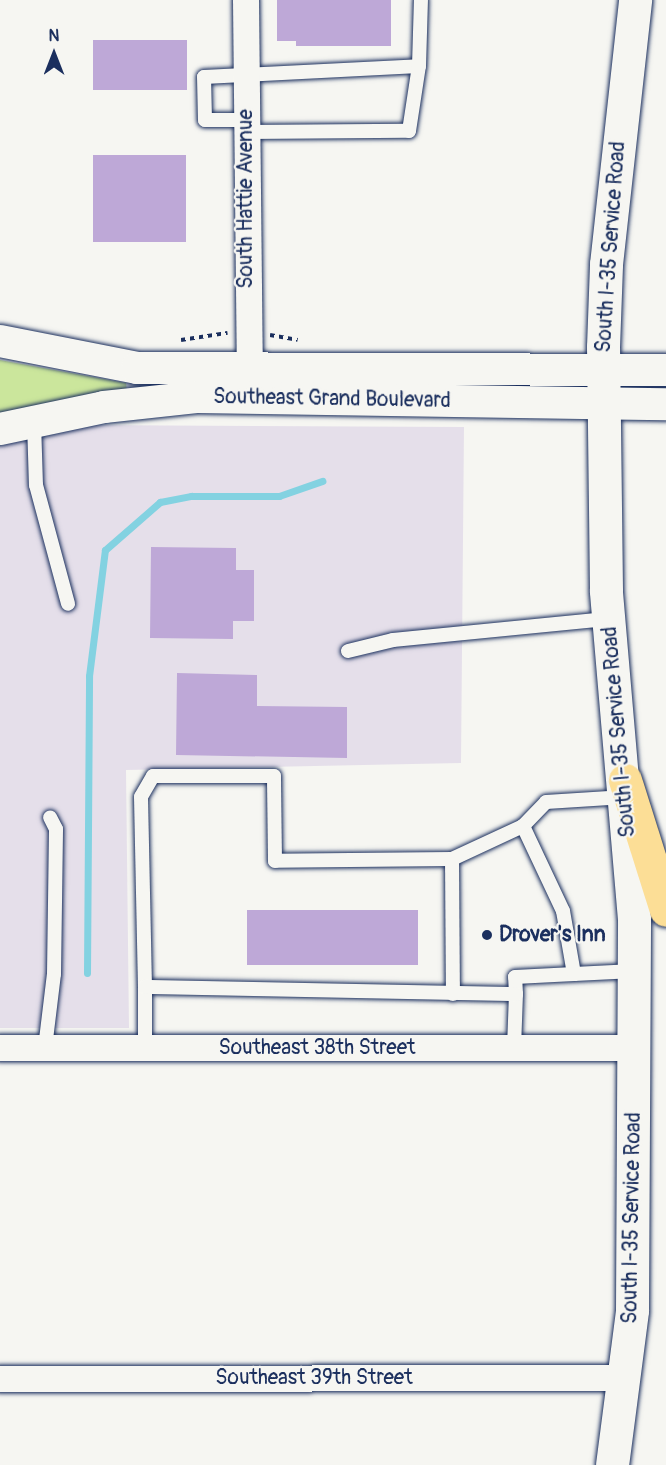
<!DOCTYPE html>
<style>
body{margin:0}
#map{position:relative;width:666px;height:1465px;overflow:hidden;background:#f6f6f2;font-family:Pangolin,sans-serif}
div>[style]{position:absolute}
.built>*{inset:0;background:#e5dfea}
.green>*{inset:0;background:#cbe69c}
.stream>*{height:7px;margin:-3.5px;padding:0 3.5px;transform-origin:3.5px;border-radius:3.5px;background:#83d2e1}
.building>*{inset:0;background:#bea8d7;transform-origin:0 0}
.path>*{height:4px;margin-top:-2px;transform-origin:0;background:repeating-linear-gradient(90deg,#1b2f5e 0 4.5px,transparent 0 9px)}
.roads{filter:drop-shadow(0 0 2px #1b2f5e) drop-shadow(0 0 2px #1b2f5e)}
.service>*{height:14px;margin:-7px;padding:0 7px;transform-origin:7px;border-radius:7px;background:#f6f6f2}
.minor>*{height:26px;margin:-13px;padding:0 13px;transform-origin:13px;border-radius:13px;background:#f6f6f2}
.tertiary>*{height:32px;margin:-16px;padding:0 16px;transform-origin:16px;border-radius:16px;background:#f6f6f2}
.secondary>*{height:33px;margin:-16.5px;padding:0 16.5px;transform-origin:16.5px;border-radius:16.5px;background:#f6f6f2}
.motorway>*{height:33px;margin:-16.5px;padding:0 16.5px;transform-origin:16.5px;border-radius:16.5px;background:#fcde96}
.dots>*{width:16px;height:16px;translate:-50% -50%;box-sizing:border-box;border:3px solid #f6f6f2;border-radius:50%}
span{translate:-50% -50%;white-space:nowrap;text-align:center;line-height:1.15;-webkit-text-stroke:4.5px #f6f6f2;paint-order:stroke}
.street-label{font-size:21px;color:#1b2f5e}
.poi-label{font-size:21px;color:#1b2f5e;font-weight:700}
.left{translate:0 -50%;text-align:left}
.north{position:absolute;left:24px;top:24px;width:60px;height:60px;-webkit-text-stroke:4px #f6f6f2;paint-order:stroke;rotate:0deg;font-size:16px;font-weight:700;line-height:24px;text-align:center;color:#1b2f5e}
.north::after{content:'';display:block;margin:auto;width:21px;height:27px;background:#1b2f5e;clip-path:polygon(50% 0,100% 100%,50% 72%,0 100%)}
</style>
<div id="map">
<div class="built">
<div style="clip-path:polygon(76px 425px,464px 427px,461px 763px,126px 770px,129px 1028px,0 1028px,0 446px)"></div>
</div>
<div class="green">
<div style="clip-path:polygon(0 360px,126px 383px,127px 391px,0 417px)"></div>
</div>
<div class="stream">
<div style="left:87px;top:973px;width:297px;rotate:-89.6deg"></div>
<div style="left:89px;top:676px;width:127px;rotate:-82.8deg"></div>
<div style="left:105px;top:550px;width:73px;rotate:-41.1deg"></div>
<div style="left:160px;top:502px;width:32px;rotate:-11deg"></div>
<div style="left:191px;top:496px;width:88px"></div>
<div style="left:279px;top:496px;width:46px;rotate:-19.2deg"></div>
</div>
<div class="building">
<div style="clip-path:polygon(277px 0,391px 0,391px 46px,296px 46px,296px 41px,277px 41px)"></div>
<div style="left:93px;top:40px;width:94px;height:50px"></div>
<div style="left:93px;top:155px;width:93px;height:87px"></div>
<div style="clip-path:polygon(151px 547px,236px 548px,236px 570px,254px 570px,254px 621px,233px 621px,233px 639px,150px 638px)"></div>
<div style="clip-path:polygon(177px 673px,257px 675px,257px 706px,347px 707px,347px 758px,176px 755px)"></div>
<div style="left:247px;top:910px;width:171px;height:55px"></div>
</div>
<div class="path">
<div style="left:270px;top:335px;width:28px;rotate:10deg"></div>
<div style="left:181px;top:340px;width:47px;rotate:-8.7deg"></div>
</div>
<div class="roads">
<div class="service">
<div style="left:246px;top:120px;width:41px;rotate:180deg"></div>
<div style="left:205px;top:120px;width:43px;rotate:-91.3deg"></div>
<div style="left:204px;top:77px;width:215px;rotate:-2.9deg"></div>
<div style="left:419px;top:66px;width:66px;rotate:-88.3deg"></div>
<div style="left:246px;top:132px;width:163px;rotate:-0.4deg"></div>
<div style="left:409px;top:131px;width:66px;rotate:-81.3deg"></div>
<div style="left:34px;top:422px;width:63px;rotate:88.2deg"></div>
<div style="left:36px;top:485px;width:123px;rotate:74.9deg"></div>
<div style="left:348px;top:651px;width:46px;rotate:-13.7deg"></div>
<div style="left:393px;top:640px;width:217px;rotate:-5.6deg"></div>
<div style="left:523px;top:826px;width:33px;rotate:-46deg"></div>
<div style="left:546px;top:802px;width:79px;rotate:-3.6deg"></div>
<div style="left:452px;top:859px;width:135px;rotate:89.6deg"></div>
<div style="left:574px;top:974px;width:60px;rotate:-2.9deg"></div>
<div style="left:45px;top:1048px;width:75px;rotate:-83.1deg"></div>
<div style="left:54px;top:974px;width:145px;rotate:-89.2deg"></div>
<div style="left:56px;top:829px;width:13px;rotate:-117deg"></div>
<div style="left:145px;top:1048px;width:61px;rotate:-90deg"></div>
<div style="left:514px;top:1048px;width:54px;rotate:-87.9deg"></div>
<div style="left:516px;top:994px;width:17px;rotate:-93deg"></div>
<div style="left:515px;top:977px;width:59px;rotate:-2.9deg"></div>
<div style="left:574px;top:974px;width:64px;rotate:-99.9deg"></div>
<div style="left:563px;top:911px;width:94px;rotate:-115.2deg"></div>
<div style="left:523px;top:826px;width:78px;rotate:155.1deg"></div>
<div style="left:452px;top:859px;width:177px;rotate:179.4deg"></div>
<div style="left:275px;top:861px;width:85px;rotate:-90.7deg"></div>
<div style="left:274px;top:776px;width:121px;rotate:180deg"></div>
<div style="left:153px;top:776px;width:24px;rotate:120deg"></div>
<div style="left:141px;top:797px;width:190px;rotate:88.8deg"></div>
<div style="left:145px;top:987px;width:371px;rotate:1.1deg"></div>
</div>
<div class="minor">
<div style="left:246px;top:0;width:386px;rotate:89.4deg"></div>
<div style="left:0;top:1048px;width:634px"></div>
<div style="left:0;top:1379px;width:627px;rotate:-0.09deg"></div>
</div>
<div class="tertiary">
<div style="left:0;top:341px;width:140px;rotate:11.1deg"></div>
<div style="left:137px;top:368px;width:529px;rotate:0.22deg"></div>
<div style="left:0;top:429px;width:106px;rotate:-11.9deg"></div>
<div style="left:104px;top:407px;width:95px;rotate:-6.1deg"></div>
<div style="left:198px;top:397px;width:468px;rotate:0.9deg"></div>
</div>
<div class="secondary">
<div style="left:612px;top:1465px;width:156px;rotate:-82.6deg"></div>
<div style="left:632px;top:1310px;width:391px;rotate:-89.7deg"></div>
<div style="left:634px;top:919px;width:330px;rotate:-94.9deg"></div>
<div style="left:606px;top:590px;width:243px;rotate:-90.7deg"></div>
<div style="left:603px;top:347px;width:83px;rotate:-87.9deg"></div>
<div style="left:606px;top:264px;width:266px;rotate:-83.7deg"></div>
</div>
<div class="motorway">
<div style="left:625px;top:780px;width:136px;rotate:72.5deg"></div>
</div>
</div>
<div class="dots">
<div style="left:487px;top:935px;background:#1b2f5e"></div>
</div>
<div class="street-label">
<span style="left:246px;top:199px;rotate:-90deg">South Hattie Avenue</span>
<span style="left:611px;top:247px;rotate:-86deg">South I-35 Service Road</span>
<span style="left:332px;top:399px;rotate:1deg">Southeast Grand Boulevard</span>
<span style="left:619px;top:732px;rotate:-95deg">South I-35 Service Road</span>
<span style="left:317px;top:1048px">Southeast 38th Street</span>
<span style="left:632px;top:1218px;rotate:-89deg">South I-35 Service Road</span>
<span style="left:314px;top:1378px">Southeast 39th Street</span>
</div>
<div class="poi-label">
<span class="left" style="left:499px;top:935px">Drover's Inn</span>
</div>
<div class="north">N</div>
</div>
